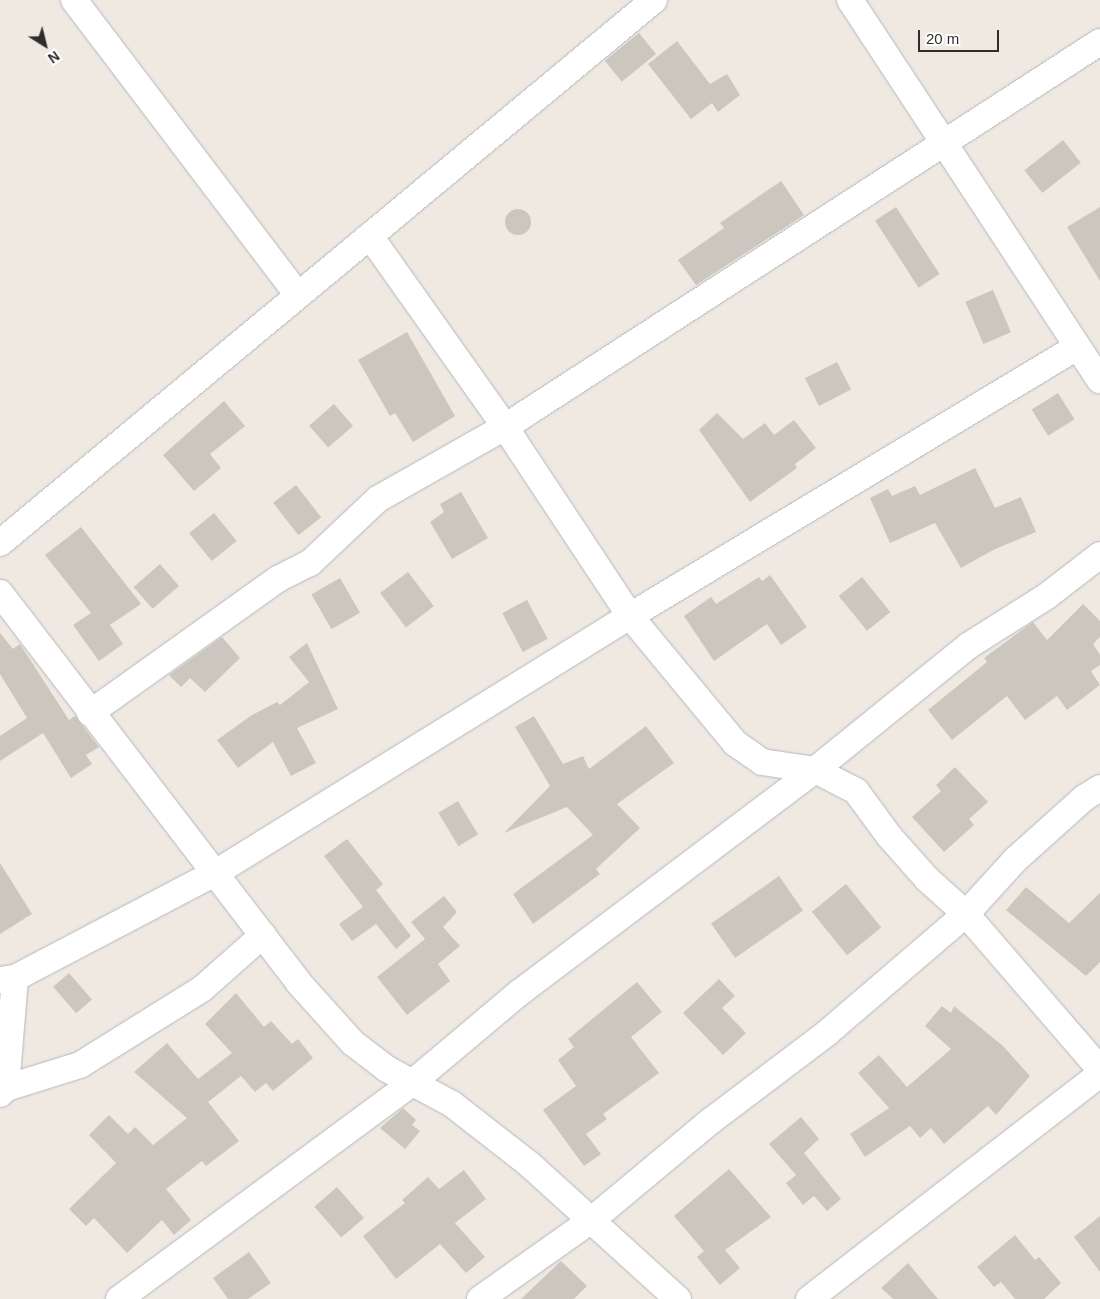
<!DOCTYPE html>
<style>
body{margin:0}
#map{position:relative;width:1100px;height:1299px;overflow:hidden;background:#efe9e1;font-family:Helvetica,sans-serif}
div>[style]{position:absolute}
.building>*{inset:0;background:#cbc7bf;transform-origin:0 0}
.round{border-radius:50%}
.roads{filter:drop-shadow(0 0 1px #b4b7c1) drop-shadow(0 0 1px #b4b7c1)}
.street>*{height:26px;margin:-13px;padding:0 13px;transform-origin:13px;border-radius:13px;background:#fff}
span{translate:-50% -50%;white-space:nowrap;text-align:center;line-height:1.15;-webkit-text-stroke:4.5px #fff;paint-order:stroke}
.north{position:absolute;left:20px;top:20px;width:50px;height:50px;-webkit-text-stroke:4px #fff;paint-order:stroke;rotate:144deg;font-size:14px;font-weight:700;line-height:20px;text-align:center;color:#2e2e2e}
.north::after{content:'';display:block;margin:auto;width:18px;height:22px;background:#2e2e2e;clip-path:polygon(50% 0,100% 100%,50% 72%,0 100%)}
.scale{position:absolute;left:918px;top:30px;width:81px;height:22px;box-sizing:border-box;border:2px solid #2e2e2e;border-top:0;padding-left:6px;font-size:15px;line-height:18px;white-space:nowrap;color:#2e2e2e;-webkit-text-stroke:4px #fff;paint-order:stroke}
</style>
<div id="map">
<div class="building">
<div style="left:639px;top:33px;width:27px;height:44px;rotate:51deg"></div>
<div style="clip-path:polygon(677px 41px,710px 84px,727px 74px,740px 95px,718px 112px,712px 103px,691px 119px,648px 64px)"></div>
<div style="left:1063px;top:140px;width:29px;height:49px;rotate:52deg"></div>
<div style="clip-path:polygon(781px 181px,804px 215px,696px 285px,678px 260px,724px 228px,720px 223px)"></div>
<div style="left:896px;top:207px;width:80px;height:25px;rotate:57deg"></div>
<div style="clip-path:polygon(1100px 207px,1100px 281px,1067px 227px)"></div>
<div class="round" style="left:505px;top:209px;width:26px;height:26px"></div>
<div style="left:993px;top:290px;width:46px;height:30px;rotate:67deg"></div>
<div style="clip-path:polygon(407px 332px,455px 416px,413px 442px,395px 413px,390px 416px,358px 360px)"></div>
<div style="left:837px;top:362px;width:31px;height:36px;rotate:63deg"></div>
<div style="left:1058px;top:393px;width:31px;height:31px;rotate:58deg"></div>
<div style="clip-path:polygon(224px 401px,245px 426px,210px 454px,221px 468px,194px 491px,163px 455px)"></div>
<div style="left:334px;top:404px;width:29px;height:33px;rotate:49deg"></div>
<div style="clip-path:polygon(717px 413px,743px 439px,765px 423px,774px 435px,794px 420px,816px 448px,795px 464px,797px 468px,750px 502px,699px 430px)"></div>
<div style="clip-path:polygon(975px 468px,995px 508px,1021px 497px,1036px 532px,993px 550px,961px 568px,935px 523px,890px 543px,870px 498px,888px 489px,892px 496px,915px 486px,920px 495px)"></div>
<div style="left:296px;top:485px;width:41px;height:29px;rotate:52deg"></div>
<div style="clip-path:polygon(461px 492px,488px 538px,452px 559px,430px 522px,444px 512px,440px 504px)"></div>
<div style="left:214px;top:513px;width:36px;height:32px;rotate:51deg"></div>
<div style="clip-path:polygon(81px 527px,141px 604px,110px 625px,123px 644px,99px 661px,73px 625px,91px 613px,45px 555px)"></div>
<div style="left:160px;top:564px;width:29px;height:35px;rotate:49deg"></div>
<div style="left:408px;top:572px;width:43px;height:35px;rotate:53deg"></div>
<div style="clip-path:polygon(770px 575px,807px 627px,781px 645px,767px 624px,714px 661px,684px 616px,711px 597px,716px 604px,759px 577px,762px 581px)"></div>
<div style="left:862px;top:577px;width:45px;height:30px;rotate:51deg"></div>
<div style="left:340px;top:578px;width:40px;height:33px;rotate:60deg"></div>
<div style="left:527px;top:600px;width:44px;height:28px;rotate:62deg"></div>
<div style="clip-path:polygon(1083px 604px,1100px 621px,1100px 637px,1093px 644px,1100px 655px,1100px 665px,1091px 671px,1100px 685px,1067px 710px,1057px 696px,1025px 720px,1007px 696px,952px 740px,928px 710px,987px 662px,984px 658px,1022px 630px,1033px 622px,1047px 640px)"></div>
<div style="clip-path:polygon(0 633px,13px 649px,20px 644px,69px 720px,75px 716px,99px 747px,86px 755px,92px 764px,71px 778px,43px 733px,0 761px,0 736px,27px 718px,0 674px)"></div>
<div style="clip-path:polygon(222px 637px,240px 658px,205px 692px,190px 678px,181px 687px,169px 675px)"></div>
<div style="clip-path:polygon(307px 643px,338px 709px,297px 728px,316px 763px,291px 776px,273px 742px,238px 768px,217px 740px,252px 715px,277px 702px,280px 705px,309px 682px,289px 657px)"></div>
<div style="clip-path:polygon(534px 716px,563px 764px,583px 756px,589px 769px,646px 726px,674px 763px,617px 804px,640px 828px,596px 869px,600px 874px,533px 924px,513px 894px,593px 835px,567px 807px,504px 833px,550px 786px,515px 727px)"></div>
<div style="clip-path:polygon(955px 767px,988px 802px,969px 819px,974px 825px,944px 852px,912px 817px,941px 791px,936px 785px)"></div>
<div style="left:458px;top:801px;width:39px;height:23px;rotate:59deg"></div>
<div style="clip-path:polygon(347px 839px,383px 884px,376px 890px,411px 936px,396px 949px,376px 924px,352px 941px,339px 924px,363px 907px,324px 856px)"></div>
<div style="clip-path:polygon(0 863px,32px 914px,0 934px)"></div>
<div style="left:779px;top:876px;width:42px;height:83px;rotate:55deg"></div>
<div style="left:846px;top:884px;width:56px;height:44px;rotate:51deg"></div>
<div style="clip-path:polygon(1026px 887px,1069px 923px,1100px 893px,1100px 962px,1086px 976px,1006px 910px)"></div>
<div style="clip-path:polygon(444px 896px,457px 912px,443px 927px,460px 946px,438px 964px,450px 981px,407px 1015px,377px 977px,425px 939px,411px 922px)"></div>
<div style="left:69px;top:973px;width:35px;height:21px;rotate:49deg"></div>
<div style="clip-path:polygon(719px 979px,735px 996px,722px 1008px,746px 1033px,723px 1055px,683px 1013px)"></div>
<div style="clip-path:polygon(637px 982px,662px 1012px,631px 1037px,659px 1073px,603px 1114px,607px 1119px,586px 1134px,601px 1154px,584px 1166px,543px 1110px,576px 1086px,558px 1060px,574px 1047px,568px 1039px)"></div>
<div style="clip-path:polygon(236px 993px,264px 1027px,271px 1021px,292px 1044px,298px 1039px,313px 1058px,273px 1091px,266px 1083px,255px 1092px,241px 1076px,208px 1102px,239px 1141px,206px 1166px,202px 1161px,166px 1189px,191px 1220px,174px 1235px,162px 1220px,127px 1253px,94px 1218px,86px 1226px,69px 1209px,116px 1163px,89px 1135px,109px 1115px,128px 1134px,135px 1127px,153px 1145px,187px 1118px,134px 1072px,167px 1043px,198px 1079px,232px 1053px,205px 1024px)"></div>
<div style="clip-path:polygon(942px 1006px,951px 1013px,954px 1006px,1003px 1046px,1030px 1076px,996px 1115px,988px 1106px,944px 1144px,931px 1128px,920px 1138px,910px 1126px,865px 1157px,850px 1134px,889px 1108px,858px 1073px,879px 1055px,907px 1087px,951px 1049px,925px 1026px)"></div>
<div style="clip-path:polygon(403px 1108px,416px 1120px,412px 1125px,420px 1131px,405px 1149px,380px 1128px)"></div>
<div style="clip-path:polygon(801px 1117px,819px 1139px,804px 1153px,841px 1199px,827px 1211px,814px 1196px,803px 1205px,786px 1183px,796px 1175px,769px 1144px)"></div>
<div style="clip-path:polygon(729px 1169px,771px 1217px,725px 1250px,740px 1268px,720px 1285px,697px 1257px,704px 1251px,674px 1216px)"></div>
<div style="clip-path:polygon(464px 1170px,486px 1199px,455px 1223px,485px 1257px,466px 1273px,440px 1244px,396px 1279px,363px 1236px,405px 1203px,402px 1200px,428px 1177px,439px 1189px)"></div>
<div style="left:337px;top:1187px;width:41px;height:30px;rotate:49deg"></div>
<div style="clip-path:polygon(1100px 1216px,1100px 1272px,1074px 1237px)"></div>
<div style="clip-path:polygon(1015px 1235px,1035px 1260px,1039px 1257px,1061px 1283px,1044px 1299px,1015px 1299px,1001px 1282px,994px 1287px,977px 1267px)"></div>
<div style="clip-path:polygon(249px 1252px,271px 1283px,248px 1299px,228px 1299px,213px 1278px)"></div>
<div style="clip-path:polygon(561px 1261px,587px 1286px,574px 1299px,521px 1299px)"></div>
<div style="clip-path:polygon(908px 1263px,938px 1299px,893px 1299px,881px 1288px)"></div>
</div>
<div class="roads">
<div class="street">
<div style="left:74px;top:0;width:370px;rotate:52.8deg"></div>
<div style="left:850px;top:0;width:455px;rotate:56.7deg"></div>
<div style="left:370px;top:236px;width:234px;rotate:54.7deg"></div>
<div style="left:505px;top:427px;width:227px;rotate:56.5deg"></div>
<div style="left:630px;top:616px;width:165px;rotate:50.4deg"></div>
<div style="left:735px;top:743px;width:33px;rotate:35deg"></div>
<div style="left:762px;top:762px;width:54px;rotate:8.6deg"></div>
<div style="left:815px;top:770px;width:46px;rotate:27.1deg"></div>
<div style="left:856px;top:791px;width:56px;rotate:53.7deg"></div>
<div style="left:889px;top:836px;width:57px;rotate:48.5deg"></div>
<div style="left:927px;top:879px;width:52px;rotate:41.9deg"></div>
<div style="left:966px;top:914px;width:205px;rotate:49.2deg"></div>
<div style="left:0;top:543px;width:850px;rotate:-39.7deg"></div>
<div style="left:0;top:593px;width:490px;rotate:52.5deg"></div>
<div style="left:298px;top:982px;width:82px;rotate:48deg"></div>
<div style="left:353px;top:1043px;width:43px;rotate:37.4deg"></div>
<div style="left:387px;top:1069px;width:74px;rotate:28.3deg"></div>
<div style="left:452px;top:1104px;width:98px;rotate:37.9deg"></div>
<div style="left:529px;top:1164px;width:201px;rotate:42.2deg"></div>
<div style="left:90px;top:713px;width:231px;rotate:-35.5deg"></div>
<div style="left:278px;top:579px;width:36px;rotate:-27deg"></div>
<div style="left:310px;top:563px;width:93px;rotate:-43.3deg"></div>
<div style="left:378px;top:499px;width:146px;rotate:-29.6deg"></div>
<div style="left:505px;top:427px;width:709px;rotate:-32.91deg"></div>
<div style="left:0;top:980px;width:15px;rotate:-8deg"></div>
<div style="left:15px;top:978px;width:228px;rotate:-27.7deg"></div>
<div style="left:217px;top:872px;width:486px;rotate:-31.8deg"></div>
<div style="left:630px;top:616px;width:522px;rotate:-31.04deg"></div>
<div style="left:6px;top:1088px;width:77px;rotate:-17.3deg"></div>
<div style="left:80px;top:1065px;width:145px;rotate:-32deg"></div>
<div style="left:203px;top:988px;width:80px;rotate:-41.5deg"></div>
<div style="left:0;top:1094px;width:8px;rotate:-45deg"></div>
<div style="left:6px;top:1088px;width:110px;rotate:-85.3deg"></div>
<div style="left:119px;top:1299px;width:364px;rotate:-36.4deg"></div>
<div style="left:412px;top:1083px;width:140px;rotate:-40.1deg"></div>
<div style="left:519px;top:993px;width:371px;rotate:-37deg"></div>
<div style="left:815px;top:770px;width:197px;rotate:-39deg"></div>
<div style="left:968px;top:646px;width:93px;rotate:-32.3deg"></div>
<div style="left:1047px;top:596px;width:67px;rotate:-37.7deg"></div>
<div style="left:480px;top:1299px;width:138px;rotate:-35.3deg"></div>
<div style="left:593px;top:1219px;width:155px;rotate:-39.8deg"></div>
<div style="left:712px;top:1120px;width:144px;rotate:-37.1deg"></div>
<div style="left:827px;top:1033px;width:183px;rotate:-40.6deg"></div>
<div style="left:966px;top:914px;width:73px;rotate:-47.8deg"></div>
<div style="left:1015px;top:860px;width:93px;rotate:-41.9deg"></div>
<div style="left:1084px;top:798px;width:19px;rotate:-32deg"></div>
<div style="left:809px;top:1299px;width:368px;rotate:-37.7deg"></div>
</div>
</div>
<div class="north">N</div>
<div class="scale">20 m</div>
</div>
